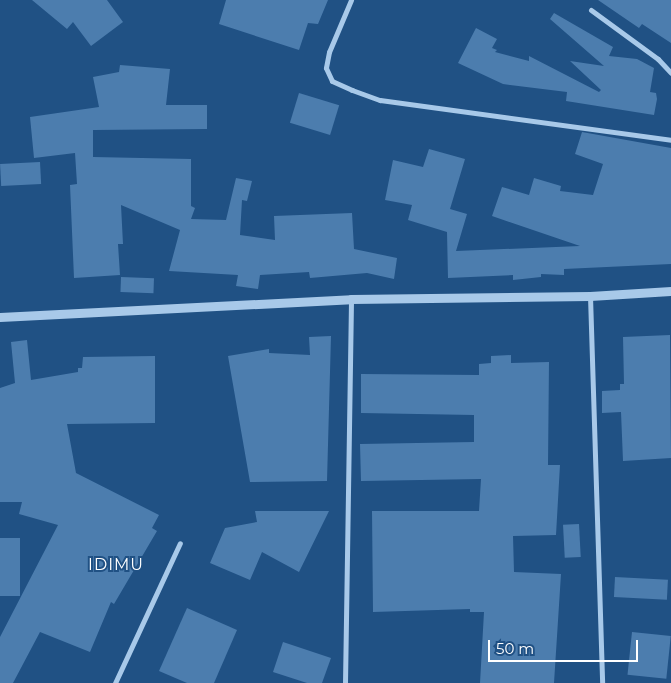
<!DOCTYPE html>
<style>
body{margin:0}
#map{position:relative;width:671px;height:683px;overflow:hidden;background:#205184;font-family:Montserrat,sans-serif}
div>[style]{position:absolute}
.building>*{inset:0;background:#4c7dae;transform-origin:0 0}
.minor>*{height:5px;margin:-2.5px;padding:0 2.5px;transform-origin:2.5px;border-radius:2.5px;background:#a8c9e9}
.tertiary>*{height:9px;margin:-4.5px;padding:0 4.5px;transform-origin:4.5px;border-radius:4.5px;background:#a8c9e9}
span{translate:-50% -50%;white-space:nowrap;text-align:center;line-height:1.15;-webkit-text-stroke:4px #205184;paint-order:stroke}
.quarter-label{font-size:16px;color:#fff;letter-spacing:1px}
.scale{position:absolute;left:488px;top:640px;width:150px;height:22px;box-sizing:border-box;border:2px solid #fff;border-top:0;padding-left:6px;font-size:15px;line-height:18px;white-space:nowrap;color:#fff;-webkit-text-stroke:4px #205184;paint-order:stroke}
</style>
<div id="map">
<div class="building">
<div style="clip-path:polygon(32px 0,107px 0,123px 22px,91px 46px,73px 22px,67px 29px)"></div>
<div style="clip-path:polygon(226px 0,328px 0,318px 24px,308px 23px,299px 50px,219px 24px)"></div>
<div style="clip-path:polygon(598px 0,671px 0,671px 43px,642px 24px,639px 28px)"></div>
<div style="clip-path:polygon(554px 13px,613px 47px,609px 56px,637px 59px,654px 68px,650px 92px,656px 93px,657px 99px,654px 115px,566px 101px,567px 92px,503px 84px,458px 63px,476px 28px,497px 39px,492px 48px,497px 50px,495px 52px,529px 61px,529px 56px,599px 92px,601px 90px,570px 61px,604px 66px,550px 19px)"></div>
<div style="clip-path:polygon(120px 65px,170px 69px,166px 105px,207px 105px,207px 129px,93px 130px,93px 157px,191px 159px,191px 206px,195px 208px,191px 219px,226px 220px,236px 178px,252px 181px,247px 201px,242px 200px,240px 235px,275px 240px,274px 216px,352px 213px,354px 249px,397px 258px,394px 279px,367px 273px,310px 278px,309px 272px,260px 275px,258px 289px,236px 286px,238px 275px,169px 271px,180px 230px,121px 205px,123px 244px,118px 244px,120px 275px,74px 278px,70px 185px,77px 184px,75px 153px,34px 158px,30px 117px,99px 107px,93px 77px,119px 72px)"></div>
<div style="left:299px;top:93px;width:42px;height:31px;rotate:17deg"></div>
<div style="clip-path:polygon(582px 132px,671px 148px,671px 264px,564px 269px,564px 275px,541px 274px,541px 277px,513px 280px,513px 275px,448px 278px,447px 232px,408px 220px,412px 205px,385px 200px,393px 160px,423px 167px,429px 149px,465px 159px,450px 209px,467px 214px,456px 251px,580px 246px,492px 216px,502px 187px,529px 195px,534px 178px,561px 186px,560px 191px,593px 195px,603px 164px,575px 154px)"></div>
<div style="left:40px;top:162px;width:22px;height:40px;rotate:87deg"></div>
<div style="left:121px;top:277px;width:33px;height:15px;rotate:2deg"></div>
<div style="clip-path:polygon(670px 335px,671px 458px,623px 461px,621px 412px,602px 413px,602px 391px,620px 390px,620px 384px,624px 384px,623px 337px)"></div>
<div style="clip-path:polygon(331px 336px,327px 481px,250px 482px,228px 356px,269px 349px,269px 353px,310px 355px,309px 337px)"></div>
<div style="clip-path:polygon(27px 340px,31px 380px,78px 372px,78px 368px,82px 368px,83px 357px,155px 356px,155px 423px,67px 424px,76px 473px,159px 515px,152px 528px,157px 531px,114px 604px,111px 602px,90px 652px,40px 632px,13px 683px,0 683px,0 637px,58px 525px,19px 514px,22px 502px,0 502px,0 388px,15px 383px,11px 342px)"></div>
<div style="clip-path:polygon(511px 355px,511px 363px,549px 362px,548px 465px,560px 465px,556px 535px,513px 536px,514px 572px,561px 574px,554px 683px,480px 683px,484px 612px,470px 612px,470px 609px,373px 612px,372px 511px,479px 511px,481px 479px,361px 481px,360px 444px,474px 442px,474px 415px,361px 413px,361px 374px,479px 375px,479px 364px,491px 363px,491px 356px)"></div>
<div style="clip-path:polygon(255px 511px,329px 511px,299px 572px,262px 552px,250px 580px,210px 563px,225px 528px,257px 522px)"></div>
<div style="left:579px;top:524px;width:33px;height:16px;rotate:87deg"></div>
<div style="left:0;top:538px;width:20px;height:58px"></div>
<div style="left:615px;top:577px;width:53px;height:20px;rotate:3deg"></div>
<div style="clip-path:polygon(187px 608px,237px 630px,214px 683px,187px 683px,159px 671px)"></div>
<div style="left:632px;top:632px;width:39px;height:43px;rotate:6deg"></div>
<div style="clip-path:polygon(283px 642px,331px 658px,322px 683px,307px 683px,273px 672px)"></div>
</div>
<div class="minor">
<div style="left:351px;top:0;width:56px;rotate:112.9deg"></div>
<div style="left:329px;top:52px;width:16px;rotate:101deg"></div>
<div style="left:326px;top:68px;width:14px;rotate:65deg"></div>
<div style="left:332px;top:81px;width:22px;rotate:24deg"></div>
<div style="left:352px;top:90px;width:30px;rotate:20deg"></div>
<div style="left:380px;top:100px;width:294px;rotate:7.8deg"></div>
<div style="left:591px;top:10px;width:83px;rotate:36.2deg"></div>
<div style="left:658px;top:59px;width:19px;rotate:47deg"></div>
<div style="left:590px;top:296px;width:387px;rotate:88.2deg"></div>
<div style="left:115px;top:683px;width:154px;rotate:-65.1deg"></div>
<div style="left:345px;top:683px;width:384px;rotate:-89.1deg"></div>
</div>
<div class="tertiary">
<div style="left:0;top:317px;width:351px;rotate:-2.9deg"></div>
<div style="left:351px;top:299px;width:239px;rotate:-0.7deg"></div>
<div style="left:590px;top:296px;width:81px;rotate:-3.5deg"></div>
</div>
<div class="quarter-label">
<span style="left:116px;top:565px">IDIMU</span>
</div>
<div class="scale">50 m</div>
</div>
